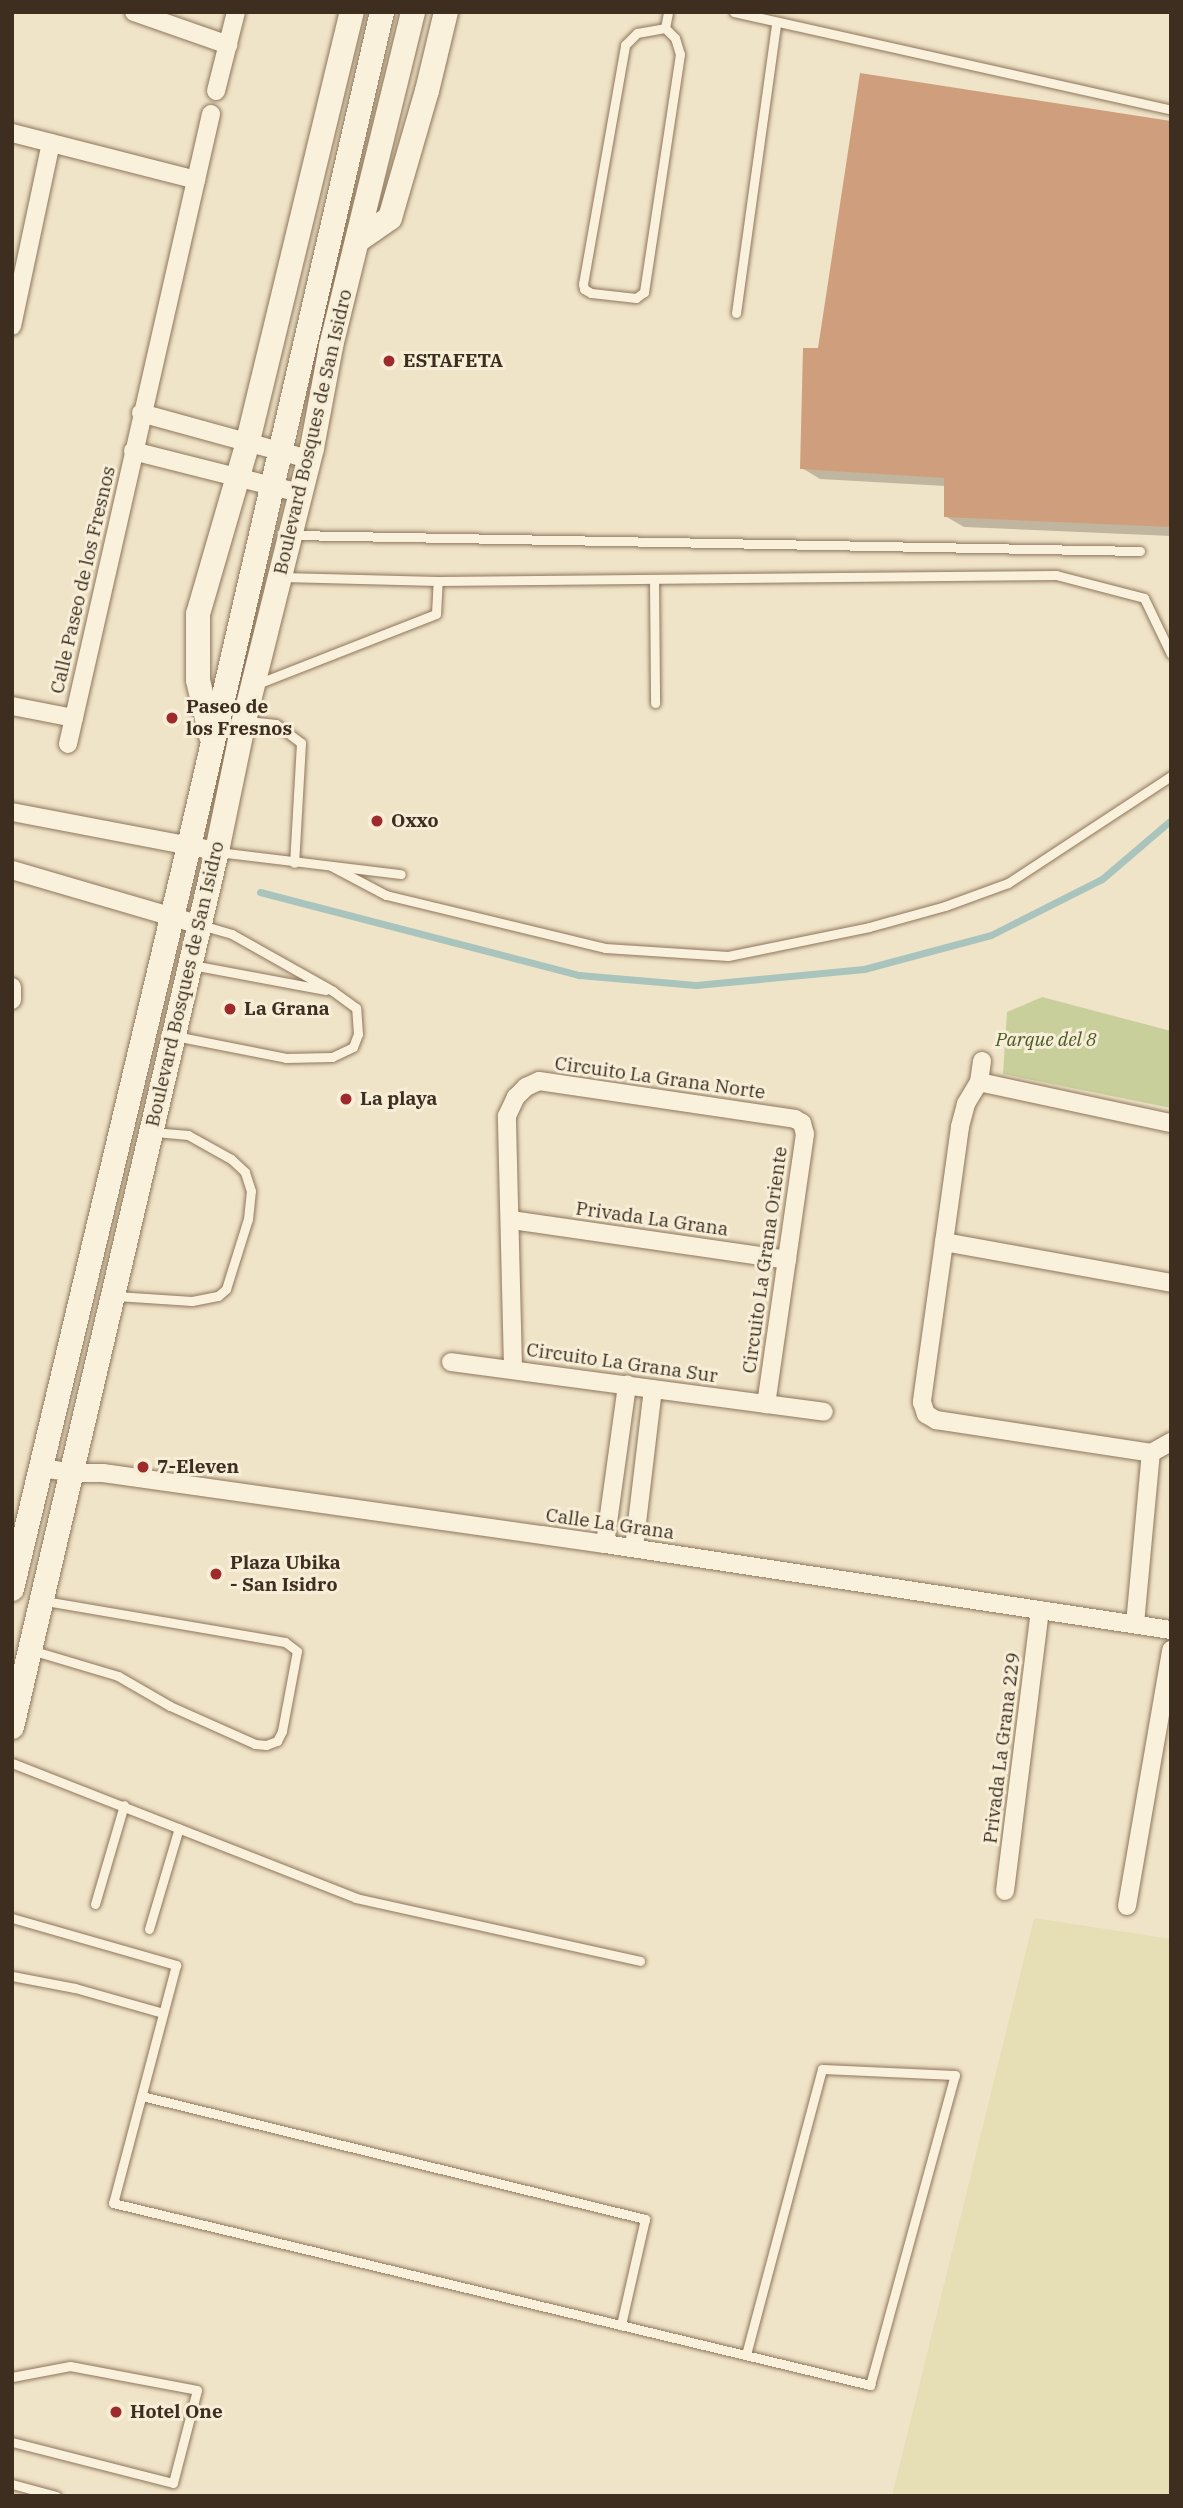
<!DOCTYPE html>
<style>
body{margin:0}
#map{position:relative;width:1183px;height:2508px;overflow:hidden;background:#f0e4c8;font-family:"IBM Plex Serif",serif}
div>[style]{position:absolute}
.farmland>*{inset:0;background:#e6deb5}
.green>*{inset:0;background:#c9cf9b}
.shadow>*{inset:0;background:#0003}
.stream>*{height:7px;margin:-3.5px;padding:0 3.5px;transform-origin:3.5px;border-radius:3.5px;background:#a9c4bc}
.building>*{inset:0;background:#cf9f7d}
.roads{filter:drop-shadow(0 0 2px #8d765c) drop-shadow(0 0 2px #8d765c)}
.lane>*{height:9px;margin:-4.5px;padding:0 4.5px;transform-origin:4.5px;border-radius:4.5px;background:#faf1dc}
.street>*{height:18px;margin:-9px;padding:0 9px;transform-origin:9px;border-radius:9px;background:#faf1dc}
.secondary>*{height:24px;margin:-12px;padding:0 12px;transform-origin:12px;border-radius:12px;background:#faf1dc}
.dots>*{width:19px;height:19px;translate:-50% -50%;box-sizing:border-box;border:4px solid #f7eed8;border-radius:50%}
span{translate:-50% -50%;white-space:nowrap;text-align:center;line-height:1.15;-webkit-text-stroke:6px #f7eed8;paint-order:stroke}
.poi-label{font-size:19px;color:#3d2e20;font-weight:700}
.left{translate:0 -50%;text-align:left}
.street-label{font-size:19px;color:#3d2e20}
.park-label{font-size:19px;color:#4d5a26;font-style:italic}
.frame{position:absolute;inset:0;border:14px solid #3d2e20;pointer-events:none}
</style>
<div id="map">
<div class="farmland">
<div style="clip-path:polygon(1034px 1918px,1171px 1939px,1171px 2496px,892px 2496px)"></div>
</div>
<div class="green">
<div style="clip-path:polygon(1042px 997px,1171px 1031px,1171px 1108px,1003px 1074px,1007px 1012px)"></div>
</div>
<div class="shadow">
<div style="clip-path:polygon(1171px 123px,1171px 536px,964px 527px,945px 516px,945px 486px,820px 479px,802px 468px,820px 349px)"></div>
</div>
<div class="stream">
<div style="left:260px;top:892px;width:330px;rotate:14.6deg"></div>
<div style="left:579px;top:975px;width:117px;rotate:4.9deg"></div>
<div style="left:696px;top:985px;width:169px;rotate:-5.4deg"></div>
<div style="left:864px;top:969px;width:131px;rotate:-15deg"></div>
<div style="left:991px;top:935px;width:124px;rotate:-26.8deg"></div>
<div style="left:1102px;top:879px;width:91px;rotate:-40.5deg"></div>
</div>
<div class="building">
<div style="clip-path:polygon(860px 73px,1171px 121px,1171px 527px,944px 517px,944px 478px,800px 469px,803px 348px,818px 348px)"></div>
</div>
<div class="roads">
<div class="lane">
<div style="left:734px;top:12px;width:448px;rotate:12.6deg"></div>
<div style="left:665px;top:28px;width:14px;rotate:45deg"></div>
<div style="left:675px;top:38px;width:17px;rotate:73deg"></div>
<div style="left:680px;top:54px;width:241px;rotate:98.6deg"></div>
<div style="left:644px;top:292px;width:10px;rotate:143deg"></div>
<div style="left:636px;top:298px;width:45px;rotate:-173.7deg"></div>
<div style="left:591px;top:293px;width:8px;rotate:-150deg"></div>
<div style="left:584px;top:289px;width:5px;rotate:-101deg"></div>
<div style="left:583px;top:284px;width:243px;rotate:-80deg"></div>
<div style="left:625px;top:45px;width:17px;rotate:-45deg"></div>
<div style="left:637px;top:33px;width:28px;rotate:-10deg"></div>
<div style="left:665px;top:28px;width:16px;rotate:-79deg"></div>
<div style="left:736px;top:313px;width:293px;rotate:-82.1deg"></div>
<div style="left:292px;top:535px;width:848px;rotate:1.08deg"></div>
<div style="left:282px;top:577px;width:156px;rotate:1.5deg"></div>
<div style="left:438px;top:581px;width:618px;rotate:-0.56deg"></div>
<div style="left:1056px;top:575px;width:91px;rotate:14.6deg"></div>
<div style="left:1144px;top:598px;width:62px;rotate:64.3deg"></div>
<div style="left:654px;top:579px;width:124px;rotate:89.5deg"></div>
<div style="left:257px;top:684px;width:192px;rotate:-21.4deg"></div>
<div style="left:436px;top:614px;width:33px;rotate:-87deg"></div>
<div style="left:247px;top:721px;width:29px;rotate:6deg"></div>
<div style="left:276px;top:724px;width:31px;rotate:37deg"></div>
<div style="left:301px;top:743px;width:120px;rotate:93.3deg"></div>
<div style="left:218px;top:852px;width:184px;rotate:6.9deg"></div>
<div style="left:331px;top:866px;width:62px;rotate:27.8deg"></div>
<div style="left:386px;top:895px;width:225px;rotate:13.6deg"></div>
<div style="left:605px;top:948px;width:123px;rotate:3.7deg"></div>
<div style="left:728px;top:956px;width:144px;rotate:-11.6deg"></div>
<div style="left:869px;top:927px;width:79px;rotate:-15.4deg"></div>
<div style="left:945px;top:906px;width:67px;rotate:-20.1deg"></div>
<div style="left:1008px;top:883px;width:195px;rotate:-33.3deg"></div>
<div style="left:192px;top:965px;width:136px;rotate:10.6deg"></div>
<div style="left:175px;top:1036px;width:113px;rotate:11.2deg"></div>
<div style="left:286px;top:1058px;width:46px;rotate:-1.2deg"></div>
<div style="left:332px;top:1057px;width:23px;rotate:-25deg"></div>
<div style="left:353px;top:1047px;width:14px;rotate:-69deg"></div>
<div style="left:358px;top:1034px;width:26px;rotate:-94deg"></div>
<div style="left:356px;top:1008px;width:29px;rotate:-144deg"></div>
<div style="left:333px;top:991px;width:116px;rotate:-150.6deg"></div>
<div style="left:232px;top:934px;width:32px;rotate:-164deg"></div>
<div style="left:116px;top:1296px;width:76px;rotate:3.8deg"></div>
<div style="left:192px;top:1301px;width:26px;rotate:-11deg"></div>
<div style="left:218px;top:1296px;width:11px;rotate:-41deg"></div>
<div style="left:226px;top:1289px;width:73px;rotate:-72.6deg"></div>
<div style="left:248px;top:1219px;width:28px;rotate:-84deg"></div>
<div style="left:251px;top:1191px;width:20px;rotate:-108deg"></div>
<div style="left:245px;top:1172px;width:19px;rotate:-137deg"></div>
<div style="left:231px;top:1159px;width:49px;rotate:-150.8deg"></div>
<div style="left:188px;top:1135px;width:36px;rotate:-175deg"></div>
<div style="left:31px;top:1650px;width:91px;rotate:16.6deg"></div>
<div style="left:118px;top:1676px;width:60px;rotate:30deg"></div>
<div style="left:170px;top:1706px;width:93px;rotate:24.1deg"></div>
<div style="left:255px;top:1744px;width:11px;rotate:5deg"></div>
<div style="left:266px;top:1745px;width:12px;rotate:-20deg"></div>
<div style="left:277px;top:1741px;width:11px;rotate:-63deg"></div>
<div style="left:282px;top:1731px;width:81px;rotate:-79.4deg"></div>
<div style="left:297px;top:1651px;width:15px;rotate:-143deg"></div>
<div style="left:285px;top:1642px;width:244px;rotate:-170.3deg"></div>
<div style="left:12px;top:1763px;width:370px;rotate:21.4deg"></div>
<div style="left:356px;top:1898px;width:291px;rotate:12.5deg"></div>
<div style="left:95px;top:1904px;width:103px;rotate:-73.7deg"></div>
<div style="left:12px;top:1918px;width:171px;rotate:16deg"></div>
<div style="left:176px;top:1965px;width:246px;rotate:104.8deg"></div>
<div style="left:113px;top:2203px;width:779px;rotate:13.52deg"></div>
<div style="left:870px;top:2385px;width:321px;rotate:-74.7deg"></div>
<div style="left:955px;top:2075px;width:133px;rotate:-177.4deg"></div>
<div style="left:822px;top:2069px;width:296px;rotate:104.9deg"></div>
<div style="left:149px;top:1929px;width:105px;rotate:-73.5deg"></div>
<div style="left:12px;top:1976px;width:64px;rotate:10.8deg"></div>
<div style="left:75px;top:1988px;width:91px;rotate:15.9deg"></div>
<div style="left:142px;top:2096px;width:518px;rotate:13.74deg"></div>
<div style="left:645px;top:2219px;width:109px;rotate:102.8deg"></div>
<div style="left:12px;top:2377px;width:59px;rotate:-10.7deg"></div>
<div style="left:70px;top:2366px;width:129px;rotate:10.7deg"></div>
<div style="left:197px;top:2390px;width:96px;rotate:104.5deg"></div>
<div style="left:173px;top:2483px;width:166px;rotate:-165.7deg"></div>
<div style="left:12px;top:2484px;width:46px;rotate:15.3deg"></div>
</div>
<div class="street">
<div style="left:134px;top:12px;width:100px;rotate:19.3deg"></div>
<div style="left:216px;top:91px;width:81px;rotate:-75.8deg"></div>
<div style="left:12px;top:133px;width:190px;rotate:14.3deg"></div>
<div style="left:12px;top:326px;width:187px;rotate:-78deg"></div>
<div style="left:141px;top:413px;width:173px;rotate:15.4deg"></div>
<div style="left:133px;top:451px;width:172px;rotate:14.1deg"></div>
<div style="left:12px;top:706px;width:63px;rotate:11deg"></div>
<div style="left:68px;top:744px;width:646px;rotate:-77.21deg"></div>
<div style="left:12px;top:812px;width:209px;rotate:10.8deg"></div>
<div style="left:12px;top:870px;width:196px;rotate:16.3deg"></div>
<div style="left:12px;top:987px;width:13px;rotate:90deg"></div>
<div style="left:982px;top:1061px;width:21px;rotate:98deg"></div>
<div style="left:979px;top:1082px;width:26px;rotate:121deg"></div>
<div style="left:966px;top:1104px;width:24px;rotate:105deg"></div>
<div style="left:960px;top:1127px;width:278px;rotate:97.9deg"></div>
<div style="left:922px;top:1402px;width:13px;rotate:72deg"></div>
<div style="left:926px;top:1414px;width:12px;rotate:31deg"></div>
<div style="left:936px;top:1420px;width:218px;rotate:8.7deg"></div>
<div style="left:979px;top:1082px;width:196px;rotate:12.1deg"></div>
<div style="left:511px;top:1220px;width:279px;rotate:8.2deg"></div>
<div style="left:944px;top:1242px;width:231px;rotate:10.2deg"></div>
<div style="left:451px;top:1362px;width:376px;rotate:7.6deg"></div>
<div style="left:513px;top:1368px;width:252px;rotate:-91.4deg"></div>
<div style="left:507px;top:1116px;width:21px;rotate:-65deg"></div>
<div style="left:516px;top:1097px;width:14px;rotate:-45deg"></div>
<div style="left:526px;top:1087px;width:14px;rotate:-25deg"></div>
<div style="left:539px;top:1081px;width:259px;rotate:8.4deg"></div>
<div style="left:795px;top:1119px;width:8px;rotate:30deg"></div>
<div style="left:802px;top:1123px;width:11px;rotate:75deg"></div>
<div style="left:805px;top:1134px;width:273px;rotate:98.2deg"></div>
<div style="left:1151px;top:1453px;width:23px;rotate:-29deg"></div>
<div style="left:42px;top:1468px;width:30px;rotate:9deg"></div>
<div style="left:72px;top:1473px;width:31px"></div>
<div style="left:103px;top:1473px;width:507px;rotate:8.05deg"></div>
<div style="left:605px;top:1544px;width:572px;rotate:8.64deg"></div>
<div style="left:605px;top:1544px;width:161px;rotate:-82.1deg"></div>
<div style="left:634px;top:1548px;width:160px;rotate:-83.2deg"></div>
<div style="left:1135px;top:1624px;width:172px;rotate:-84.7deg"></div>
<div style="left:1005px;top:1891px;width:283px;rotate:-82.9deg"></div>
<div style="left:1127px;top:1906px;width:260px;rotate:-80.2deg"></div>
</div>
<div class="secondary">
<div style="left:357px;top:241px;width:40px;rotate:-34.9deg"></div>
<div style="left:390px;top:218px;width:132px;rotate:-73.8deg"></div>
<div style="left:427px;top:91px;width:81px;rotate:-76.5deg"></div>
<div style="left:211px;top:736px;width:57px;rotate:-103.1deg"></div>
<div style="left:198px;top:680px;width:66px;rotate:-90deg"></div>
<div style="left:198px;top:614px;width:176px;rotate:-73.8deg"></div>
<div style="left:247px;top:445px;width:446px;rotate:-76.4deg"></div>
<div style="left:12px;top:1589px;width:764px;rotate:-76.6deg"></div>
<div style="left:189px;top:846px;width:856px;rotate:-76.97deg"></div>
<div style="left:12px;top:1727px;width:900px;rotate:-76.83deg"></div>
<div style="left:217px;top:851px;width:133px;rotate:-78.3deg"></div>
<div style="left:244px;top:721px;width:281px;rotate:-76deg"></div>
<div style="left:312px;top:448px;width:104px;rotate:-79.4deg"></div>
<div style="left:331px;top:346px;width:344px;rotate:-76.2deg"></div>
</div>
</div>
<div class="dots">
<div style="left:389px;top:361px;background:#9e2a2b"></div>
<div style="left:172px;top:718px;background:#9e2a2b"></div>
<div style="left:377px;top:821px;background:#9e2a2b"></div>
<div style="left:230px;top:1009px;background:#9e2a2b"></div>
<div style="left:346px;top:1099px;background:#9e2a2b"></div>
<div style="left:143px;top:1467px;background:#9e2a2b"></div>
<div style="left:216px;top:1574px;background:#9e2a2b"></div>
<div style="left:116px;top:2412px;background:#9e2a2b"></div>
</div>
<div class="poi-label">
<span class="left" style="left:403px;top:361px">ESTAFETA</span>
<span class="left" style="left:186px;top:718px">Paseo de<br>los Fresnos</span>
<span class="left" style="left:391px;top:821px">Oxxo</span>
<span class="left" style="left:244px;top:1009px">La Grana</span>
<span class="left" style="left:360px;top:1099px">La playa</span>
<span class="left" style="left:157px;top:1467px">7-Eleven</span>
<span class="left" style="left:230px;top:1574px">Plaza Ubika<br>- San Isidro</span>
<span class="left" style="left:130px;top:2412px">Hotel One</span>
</div>
<div class="street-label">
<span style="left:313px;top:432px;rotate:-77deg">Boulevard Bosques de San Isidro</span>
<span style="left:83px;top:580px;rotate:-77deg">Calle Paseo de los Fresnos</span>
<span style="left:185px;top:984px;rotate:-77deg">Boulevard Bosques de San Isidro</span>
<span style="left:660px;top:1078px;rotate:8deg">Circuito La Grana Norte</span>
<span style="left:652px;top:1219px;rotate:8deg">Privada La Grana</span>
<span style="left:765px;top:1260px;rotate:-82deg">Circuito La Grana Oriente</span>
<span style="left:622px;top:1363px;rotate:8deg">Circuito La Grana Sur</span>
<span style="left:610px;top:1524px;rotate:8deg">Calle La Grana</span>
<span style="left:1002px;top:1748px;rotate:-83deg">Privada La Grana 229</span>
</div>
<div class="park-label">
<span style="left:1046px;top:1040px">Parque del 8</span>
</div>
<div class="frame"></div>
</div>
